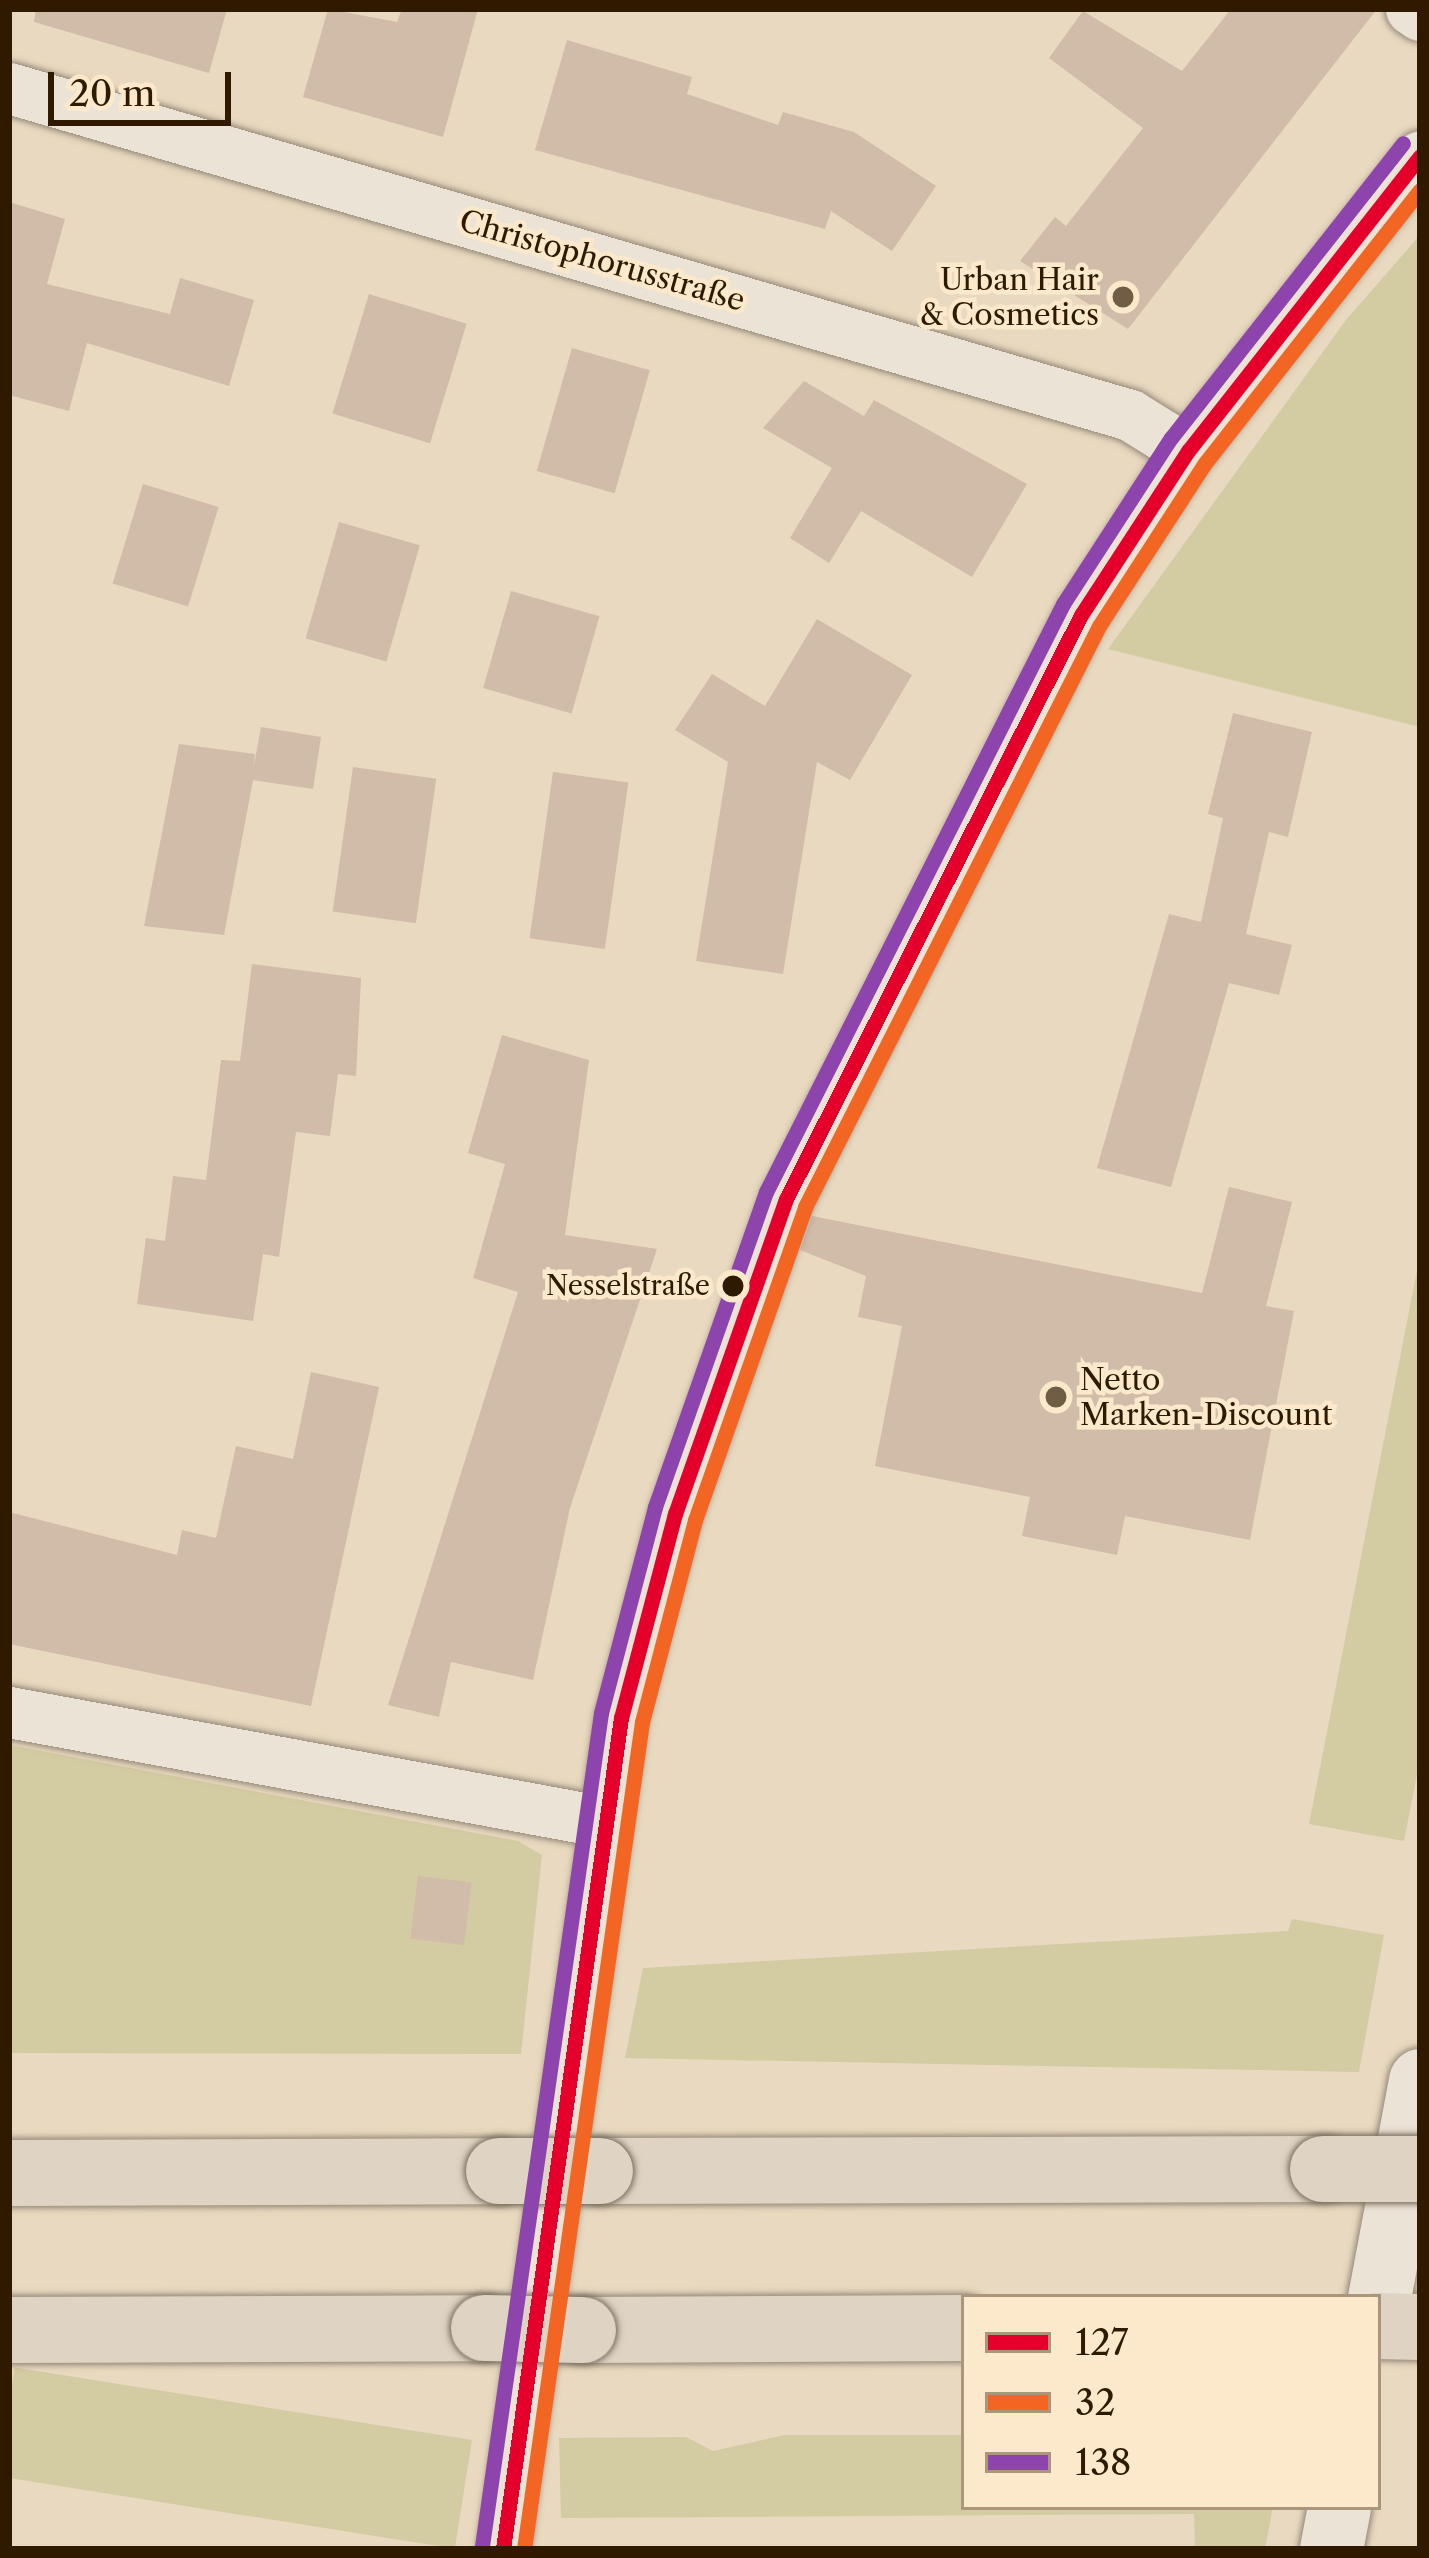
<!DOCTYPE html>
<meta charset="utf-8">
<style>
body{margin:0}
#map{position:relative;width:1429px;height:2558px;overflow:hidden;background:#e9d9c0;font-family:"Libre Caslon Text",serif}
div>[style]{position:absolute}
.green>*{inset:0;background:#d3cba1;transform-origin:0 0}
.building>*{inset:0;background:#d1bba9;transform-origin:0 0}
.roads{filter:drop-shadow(0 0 3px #958978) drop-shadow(0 0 3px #958978)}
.minor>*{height:51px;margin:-25.5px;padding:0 25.5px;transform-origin:25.5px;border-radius:25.5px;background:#ece3d7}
.tertiary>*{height:63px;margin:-31.5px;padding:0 31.5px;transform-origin:31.5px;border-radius:31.5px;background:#ece3d7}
.motorway>*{height:66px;margin:-33px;padding:0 33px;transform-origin:33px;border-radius:33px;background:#dfd4c3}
.bridges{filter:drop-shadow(0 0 3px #7a6f5f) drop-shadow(0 0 3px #7a6f5f)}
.motorway-bridge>*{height:66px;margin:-33px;padding:0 33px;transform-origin:33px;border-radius:33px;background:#dfd4c3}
.bus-1>*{height:15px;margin:-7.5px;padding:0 7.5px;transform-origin:7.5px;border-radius:7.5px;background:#e4002b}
.bus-2>*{height:15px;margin:-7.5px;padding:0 7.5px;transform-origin:7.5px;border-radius:7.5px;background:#f26522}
.bus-3>*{height:15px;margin:-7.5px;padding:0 7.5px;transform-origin:7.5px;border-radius:7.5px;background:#8e44ad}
.dots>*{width:33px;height:33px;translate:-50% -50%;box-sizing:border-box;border:6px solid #fce9cb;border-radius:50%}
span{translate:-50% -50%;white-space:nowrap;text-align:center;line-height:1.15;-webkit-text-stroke:9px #fce9cb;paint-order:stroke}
.bus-label{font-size:27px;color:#2f1a00}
.right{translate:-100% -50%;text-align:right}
.street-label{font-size:30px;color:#2f1a00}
.poi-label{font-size:30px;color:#2f1a00}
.left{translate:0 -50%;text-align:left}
.frame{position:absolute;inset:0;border:12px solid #2f1a00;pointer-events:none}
.legend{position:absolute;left:961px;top:2294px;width:420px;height:216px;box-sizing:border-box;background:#fce9cb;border:3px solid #aa967a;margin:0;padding:15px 21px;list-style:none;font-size:36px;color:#2f1a00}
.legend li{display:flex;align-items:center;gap:24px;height:60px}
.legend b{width:60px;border:3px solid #aa967a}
.scale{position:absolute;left:48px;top:72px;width:183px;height:54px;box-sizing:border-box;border:6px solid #2f1a00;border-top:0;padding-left:15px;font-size:36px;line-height:42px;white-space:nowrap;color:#2f1a00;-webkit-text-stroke:9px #fce9cb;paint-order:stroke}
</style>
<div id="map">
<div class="green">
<div style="clip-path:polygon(1420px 235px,1420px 727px,1108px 649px,1346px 320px)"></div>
<div style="clip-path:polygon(1420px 1255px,1420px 1759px,1404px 1841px,1309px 1824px)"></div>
<div style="clip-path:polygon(9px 1745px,518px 1841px,542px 1855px,521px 2054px,9px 2053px)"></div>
<div style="clip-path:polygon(1292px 1919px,1384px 1935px,1359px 2072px,625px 2058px,643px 1968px,1288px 1931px)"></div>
<div style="clip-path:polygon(785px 2435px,964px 2435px,964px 2507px,1273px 2507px,1265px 2549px,1195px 2549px,1194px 2514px,561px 2518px,559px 2438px,686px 2437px,713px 2451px)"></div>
<div style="left:472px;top:2440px;width:110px;height:463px;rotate:99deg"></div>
</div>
<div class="building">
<div style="clip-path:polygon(36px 9px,227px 9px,209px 73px,34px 22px)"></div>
<div style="clip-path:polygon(328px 9px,397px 22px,402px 9px,478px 9px,443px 137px,303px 97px)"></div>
<div style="clip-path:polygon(1231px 9px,1377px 9px,1128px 329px,1020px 261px,1055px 217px,1066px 226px,1143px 128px,1049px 58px,1083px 11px,1182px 71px)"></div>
<div style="clip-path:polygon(567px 40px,692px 77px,687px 94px,778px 125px,783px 112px,854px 132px,936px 186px,892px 251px,831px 211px,825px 229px,535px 150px)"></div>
<div style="clip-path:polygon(9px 202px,65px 219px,47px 284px,170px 314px,180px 278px,254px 300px,229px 386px,87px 343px,69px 411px,9px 395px)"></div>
<div style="left:369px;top:294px;width:102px;height:125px;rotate:17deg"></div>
<div style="left:572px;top:348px;width:81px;height:128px;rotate:16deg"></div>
<div style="clip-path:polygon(804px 381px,864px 416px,874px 400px,1027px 484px,972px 577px,861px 511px,829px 563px,790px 538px,832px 468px,763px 428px)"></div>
<div style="left:143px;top:484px;width:79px;height:104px;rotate:17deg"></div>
<div style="left:339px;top:522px;width:84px;height:121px;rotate:16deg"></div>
<div style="left:511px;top:591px;width:92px;height:101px;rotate:16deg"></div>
<div style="clip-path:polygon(817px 619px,912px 675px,850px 780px,817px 762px,783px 974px,696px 961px,728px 762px,675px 730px,712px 674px,765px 706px)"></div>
<div style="clip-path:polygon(1233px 713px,1312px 732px,1288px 837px,1269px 832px,1246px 934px,1292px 945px,1279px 995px,1229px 983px,1171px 1187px,1097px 1168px,1169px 914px,1201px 922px,1223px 818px,1208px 814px)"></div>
<div style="clip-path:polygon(261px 727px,321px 737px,313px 789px,253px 780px,224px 935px,144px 926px,179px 744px,255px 754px,253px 771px)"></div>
<div style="left:353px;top:767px;width:84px;height:146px;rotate:8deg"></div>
<div style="left:553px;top:772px;width:76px;height:168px;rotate:8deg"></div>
<div style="clip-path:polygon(252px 964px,361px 978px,356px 1076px,338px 1074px,330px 1136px,296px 1132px,279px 1257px,263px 1254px,253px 1321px,137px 1304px,146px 1238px,165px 1241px,173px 1176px,206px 1180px,221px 1060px,240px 1061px)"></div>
<div style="clip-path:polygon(502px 1035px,589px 1060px,565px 1235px,657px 1249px,570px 1508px,533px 1680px,451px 1662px,439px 1717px,388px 1705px,518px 1292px,473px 1278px,505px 1164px,468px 1153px)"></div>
<div style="clip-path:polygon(1229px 1187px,1292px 1202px,1266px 1306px,1294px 1311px,1250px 1540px,1125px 1516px,1117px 1555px,1022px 1536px,1030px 1497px,875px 1466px,902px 1326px,858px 1317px,866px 1276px,800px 1250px,812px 1216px,1202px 1293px)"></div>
<div style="clip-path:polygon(311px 1372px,379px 1387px,311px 1706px,9px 1644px,9px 1512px,177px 1555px,182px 1530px,216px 1538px,236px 1446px,293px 1459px)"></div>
<div style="left:418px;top:1876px;width:54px;height:63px;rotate:7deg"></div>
</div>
<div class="roads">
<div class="minor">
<div style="left:1411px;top:9px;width:11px;rotate:34deg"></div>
<div style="left:9px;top:88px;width:1168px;rotate:16.26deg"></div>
<div style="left:1130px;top:415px;width:68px;rotate:31.8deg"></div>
<div style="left:9px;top:1712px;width:601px;rotate:10.45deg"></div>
<div style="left:503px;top:2549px;width:839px;rotate:-81.92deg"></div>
<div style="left:621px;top:1718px;width:211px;rotate:-75.2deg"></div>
<div style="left:675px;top:1514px;width:334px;rotate:-70.6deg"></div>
<div style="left:786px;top:1199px;width:654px;rotate:-63.2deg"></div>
<div style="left:1081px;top:615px;width:196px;rotate:-56.9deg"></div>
<div style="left:1188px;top:451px;width:375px;rotate:-51.8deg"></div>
</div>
<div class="tertiary">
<div style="left:1378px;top:2303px;width:227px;rotate:-79.3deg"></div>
<div style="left:1331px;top:2549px;width:43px;rotate:-79.2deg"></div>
</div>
<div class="motorway">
<div style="left:600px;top:2171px;width:723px;rotate:-0.16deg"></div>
<div style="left:9px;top:2173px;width:490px;rotate:-0.2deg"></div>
<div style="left:1378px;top:2326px;width:42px;rotate:1.4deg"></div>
<div style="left:9px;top:2330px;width:475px;rotate:-0.2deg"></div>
<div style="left:583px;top:2330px;width:381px;rotate:-0.3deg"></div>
</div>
</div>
<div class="bridges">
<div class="motorway-bridge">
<div style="left:1323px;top:2169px;width:97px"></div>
<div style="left:499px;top:2171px;width:101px"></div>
<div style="left:484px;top:2328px;width:99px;rotate:1.2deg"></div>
</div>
</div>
<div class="bus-1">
<div style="left:503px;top:2549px;width:839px;rotate:-81.92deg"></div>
<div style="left:621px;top:1718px;width:211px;rotate:-75.2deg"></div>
<div style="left:675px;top:1514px;width:334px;rotate:-70.6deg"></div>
<div style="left:786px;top:1199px;width:654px;rotate:-63.2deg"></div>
<div style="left:1081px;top:615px;width:196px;rotate:-56.9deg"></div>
<div style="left:1188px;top:451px;width:375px;rotate:-51.8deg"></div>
</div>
<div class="bus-2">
<div style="left:524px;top:2549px;width:835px;rotate:-81.88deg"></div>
<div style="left:642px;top:1722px;width:209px;rotate:-75.3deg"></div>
<div style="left:695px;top:1520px;width:332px;rotate:-70.6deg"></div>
<div style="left:805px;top:1207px;width:651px;rotate:-63.16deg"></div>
<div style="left:1099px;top:626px;width:194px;rotate:-57deg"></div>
<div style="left:1205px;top:463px;width:347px;rotate:-51.8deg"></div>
</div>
<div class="bus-3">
<div style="left:482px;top:2546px;width:841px;rotate:-81.87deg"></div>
<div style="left:601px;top:1713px;width:213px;rotate:-75.3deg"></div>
<div style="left:655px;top:1507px;width:334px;rotate:-70.6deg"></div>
<div style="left:766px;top:1192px;width:659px;rotate:-63.2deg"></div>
<div style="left:1063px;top:604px;width:198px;rotate:-57deg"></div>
<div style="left:1171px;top:438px;width:375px;rotate:-51.8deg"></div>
</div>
<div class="dots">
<div style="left:1123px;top:297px;background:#705d43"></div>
<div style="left:733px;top:1286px;background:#2f1a00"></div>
<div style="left:1056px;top:1397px;background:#705d43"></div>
</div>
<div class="bus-label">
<span class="right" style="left:710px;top:1286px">Nesselstraße</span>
</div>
<div class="street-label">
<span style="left:602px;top:261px;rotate:16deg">Christophorusstraße</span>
</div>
<div class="poi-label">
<span class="right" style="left:1099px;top:297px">Urban Hair<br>&amp; Cosmetics</span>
<span class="left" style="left:1080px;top:1397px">Netto<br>Marken-Discount</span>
</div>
<div class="frame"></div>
<ul class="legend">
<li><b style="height:15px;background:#e4002b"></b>127</li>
<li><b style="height:15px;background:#f26522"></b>32</li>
<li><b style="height:15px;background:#8e44ad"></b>138</li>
</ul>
<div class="scale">20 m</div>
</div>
